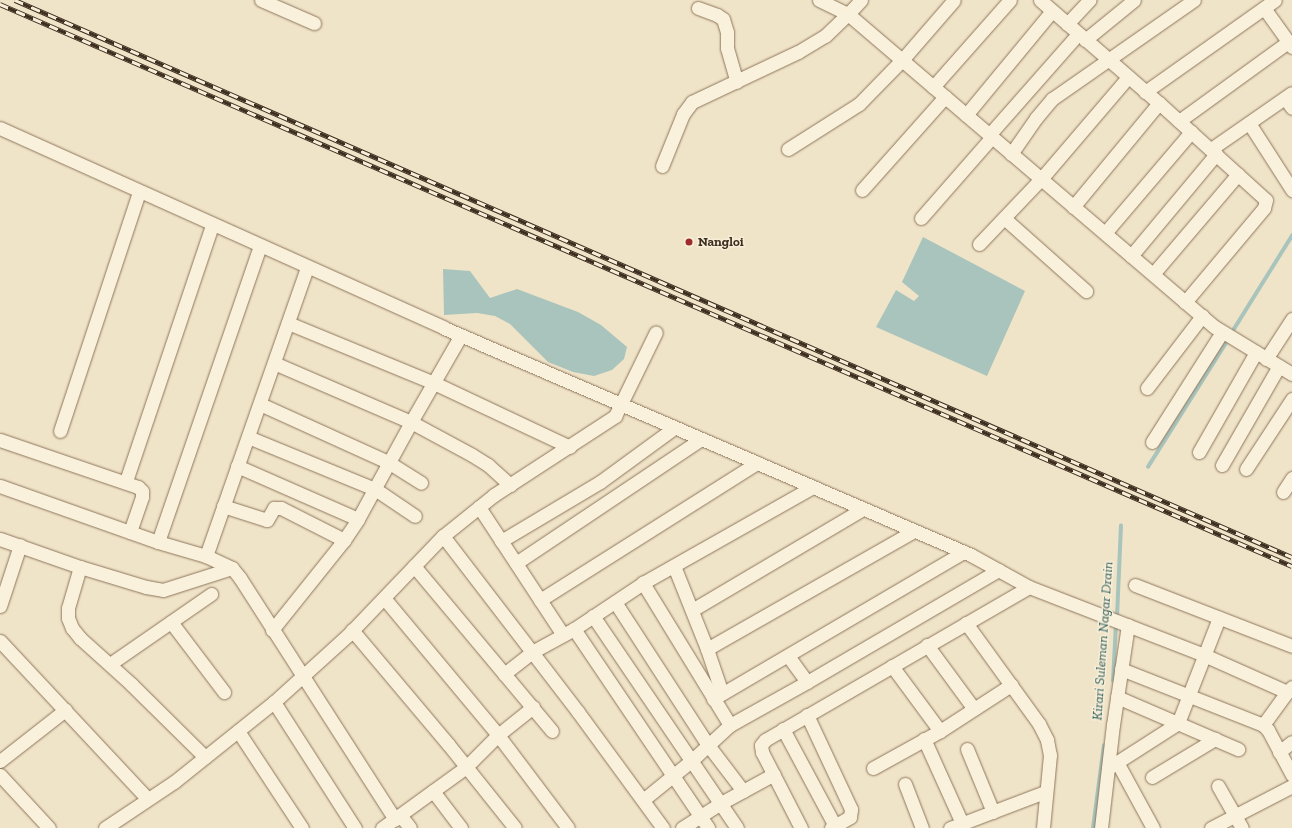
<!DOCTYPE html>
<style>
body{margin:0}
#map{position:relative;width:1292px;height:828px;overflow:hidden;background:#f0e4c8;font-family:"Zilla Slab",serif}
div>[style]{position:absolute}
.water>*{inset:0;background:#a9c4bc}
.stream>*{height:3.5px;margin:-1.75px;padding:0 1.75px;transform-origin:1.75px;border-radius:1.75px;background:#a9c4bc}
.roads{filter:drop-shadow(0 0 1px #8d765c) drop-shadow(0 0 1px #8d765c)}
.minor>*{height:13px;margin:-6.5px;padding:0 6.5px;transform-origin:6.5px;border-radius:6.5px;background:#faf1dc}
.rail>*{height:4.5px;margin-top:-2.25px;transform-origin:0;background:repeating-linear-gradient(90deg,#f7eed8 0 9px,#3d2e20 0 18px);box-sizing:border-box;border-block:1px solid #3d2e20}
.dots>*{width:11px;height:11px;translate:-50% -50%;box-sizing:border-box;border:2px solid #f7eed8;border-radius:50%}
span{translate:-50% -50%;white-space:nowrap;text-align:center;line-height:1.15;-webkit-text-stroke:3px #f7eed8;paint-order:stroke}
.poi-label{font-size:13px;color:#3d2e20;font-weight:700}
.left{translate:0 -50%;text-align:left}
.water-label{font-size:14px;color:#2f5d5a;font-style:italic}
</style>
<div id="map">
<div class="water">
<div style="clip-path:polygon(923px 237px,1025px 291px,987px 376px,876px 327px,896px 290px,914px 301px,919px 296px,902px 282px)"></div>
<div style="clip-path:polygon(443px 269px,470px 271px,490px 298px,517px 289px,578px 312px,601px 325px,627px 347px,624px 359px,612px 370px,594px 376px,573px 372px,548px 362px,510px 324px,495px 316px,477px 313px,444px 315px)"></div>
</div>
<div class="stream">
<div style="left:1234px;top:329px;width:110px;rotate:-58.1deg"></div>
<div style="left:1148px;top:467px;width:146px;rotate:-57.8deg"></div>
<div style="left:1117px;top:617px;width:91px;rotate:-87.5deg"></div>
<div style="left:1113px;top:681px;width:58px;rotate:-87deg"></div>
<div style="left:1093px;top:828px;width:83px;rotate:-82.4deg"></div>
</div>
<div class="roads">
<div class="minor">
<div style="left:261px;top:0;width:58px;rotate:23.5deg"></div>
<div style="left:819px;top:0;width:32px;rotate:26deg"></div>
<div style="left:848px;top:14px;width:482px;rotate:40.5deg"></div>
<div style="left:1215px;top:327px;width:90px;rotate:31.4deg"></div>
<div style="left:1040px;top:0;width:157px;rotate:40.9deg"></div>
<div style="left:1159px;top:103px;width:144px;rotate:42.2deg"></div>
<div style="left:1266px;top:200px;width:8px;rotate:104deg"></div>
<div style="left:1264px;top:208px;width:123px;rotate:130deg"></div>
<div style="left:698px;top:8px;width:20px;rotate:20deg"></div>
<div style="left:717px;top:15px;width:7px;rotate:34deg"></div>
<div style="left:723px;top:19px;width:14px;rotate:73deg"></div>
<div style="left:727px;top:32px;width:16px;rotate:90deg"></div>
<div style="left:727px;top:48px;width:35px;rotate:74deg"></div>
<div style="left:1264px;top:8px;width:48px;rotate:54.3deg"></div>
<div style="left:1067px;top:24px;width:33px;rotate:-47deg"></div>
<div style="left:1085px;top:40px;width:63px;rotate:-39.2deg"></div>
<div style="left:933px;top:87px;width:116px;rotate:-48.5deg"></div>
<div style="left:1145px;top:92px;width:159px;rotate:-35.3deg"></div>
<div style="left:1285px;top:98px;width:12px;rotate:55deg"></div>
<div style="left:966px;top:115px;width:135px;rotate:-50.4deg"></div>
<div style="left:1179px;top:121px;width:135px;rotate:-35.9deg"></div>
<div style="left:1249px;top:123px;width:80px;rotate:57.3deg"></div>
<div style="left:0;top:128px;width:487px;rotate:24.2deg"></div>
<div style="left:444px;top:328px;width:574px;rotate:23.3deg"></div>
<div style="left:971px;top:555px;width:66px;rotate:28.9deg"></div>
<div style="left:1029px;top:587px;width:188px;rotate:21.2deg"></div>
<div style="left:1204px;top:655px;width:91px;rotate:24deg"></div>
<div style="left:1287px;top:692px;width:7px;rotate:-45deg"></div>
<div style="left:989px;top:135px;width:135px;rotate:-48.6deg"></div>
<div style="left:788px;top:149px;width:84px;rotate:-32.4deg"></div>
<div style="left:859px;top:104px;width:62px;rotate:-45.7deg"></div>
<div style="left:902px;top:60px;width:79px;rotate:-49.1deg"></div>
<div style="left:1211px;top:149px;width:98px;rotate:-34.7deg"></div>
<div style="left:1011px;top:154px;width:44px;rotate:-55.2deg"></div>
<div style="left:1036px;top:118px;width:25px;rotate:-50deg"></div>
<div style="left:1052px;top:99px;width:173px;rotate:-34.9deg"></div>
<div style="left:662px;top:166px;width:56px;rotate:-68deg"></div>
<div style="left:683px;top:114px;width:15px;rotate:-53deg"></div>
<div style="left:692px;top:102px;width:117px;rotate:-25.3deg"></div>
<div style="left:798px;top:52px;width:31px;rotate:-31deg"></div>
<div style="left:825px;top:36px;width:32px;rotate:-44deg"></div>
<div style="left:848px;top:14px;width:19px;rotate:-47deg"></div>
<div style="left:862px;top:190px;width:125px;rotate:-48.3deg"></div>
<div style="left:1073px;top:207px;width:135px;rotate:-50.4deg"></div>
<div style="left:921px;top:218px;width:108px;rotate:-48.8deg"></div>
<div style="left:1004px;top:218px;width:110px;rotate:41.7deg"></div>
<div style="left:1105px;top:233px;width:133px;rotate:-49.6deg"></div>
<div style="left:979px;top:244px;width:90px;rotate:-46.4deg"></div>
<div style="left:1041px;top:179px;width:134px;rotate:-49.5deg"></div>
<div style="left:1131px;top:256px;width:133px;rotate:-50.2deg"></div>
<div style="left:1153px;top:274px;width:131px;rotate:-49.6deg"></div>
<div style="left:288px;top:323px;width:158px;rotate:22.3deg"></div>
<div style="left:434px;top:383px;width:150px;rotate:25.2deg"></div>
<div style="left:1266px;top:359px;width:48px;rotate:-57deg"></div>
<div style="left:274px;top:363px;width:149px;rotate:23.3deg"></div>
<div style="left:411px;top:422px;width:69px;rotate:28.4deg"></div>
<div style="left:472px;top:455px;width:19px;rotate:32deg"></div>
<div style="left:488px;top:465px;width:30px;rotate:42deg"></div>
<div style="left:1147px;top:388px;width:91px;rotate:-52.6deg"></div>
<div style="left:260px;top:404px;width:141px;rotate:24.4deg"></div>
<div style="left:388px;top:462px;width:39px;rotate:32deg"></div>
<div style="left:60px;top:431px;width:252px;rotate:-71.7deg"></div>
<div style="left:248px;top:437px;width:137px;rotate:22.3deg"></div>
<div style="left:375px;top:489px;width:48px;rotate:34deg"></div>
<div style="left:0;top:440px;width:146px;rotate:18.8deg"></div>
<div style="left:138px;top:487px;width:6px;rotate:45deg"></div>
<div style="left:142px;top:491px;width:6px;rotate:90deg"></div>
<div style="left:142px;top:497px;width:37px;rotate:109deg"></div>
<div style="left:1152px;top:442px;width:130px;rotate:-57.5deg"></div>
<div style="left:1199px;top:452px;width:115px;rotate:-60.3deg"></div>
<div style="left:1222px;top:465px;width:114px;rotate:-60.1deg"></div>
<div style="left:237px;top:466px;width:132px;rotate:23.7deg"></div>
<div style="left:1246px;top:469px;width:84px;rotate:-56.7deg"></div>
<div style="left:126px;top:481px;width:270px;rotate:-71.4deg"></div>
<div style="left:0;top:486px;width:168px;rotate:19.5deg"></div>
<div style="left:158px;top:542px;width:50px;rotate:16.3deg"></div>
<div style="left:206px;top:556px;width:29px;rotate:25deg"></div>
<div style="left:232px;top:568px;width:13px;rotate:51deg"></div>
<div style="left:240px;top:578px;width:287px;rotate:57.3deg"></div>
<div style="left:1283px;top:492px;width:17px;rotate:-57deg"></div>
<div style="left:223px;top:506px;width:46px;rotate:17.7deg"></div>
<div style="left:267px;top:520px;width:14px;rotate:-60deg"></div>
<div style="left:274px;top:508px;width:7px"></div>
<div style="left:281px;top:508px;width:71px;rotate:26.9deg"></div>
<div style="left:479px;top:507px;width:153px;rotate:56.7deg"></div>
<div style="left:443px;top:536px;width:222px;rotate:52.5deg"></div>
<div style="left:578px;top:712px;width:144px;rotate:53.8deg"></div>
<div style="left:0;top:539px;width:85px;rotate:19.3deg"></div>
<div style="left:80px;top:567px;width:69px;rotate:16.9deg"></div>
<div style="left:146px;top:587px;width:17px;rotate:10deg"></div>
<div style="left:163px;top:590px;width:72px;rotate:-17.7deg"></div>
<div style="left:501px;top:541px;width:115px;rotate:-30.8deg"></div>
<div style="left:600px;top:482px;width:92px;rotate:-36.1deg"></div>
<div style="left:158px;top:542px;width:313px;rotate:-71deg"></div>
<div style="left:206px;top:556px;width:306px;rotate:-70.7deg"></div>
<div style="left:516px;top:563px;width:223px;rotate:-33.8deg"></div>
<div style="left:414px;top:566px;width:215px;rotate:50.1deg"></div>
<div style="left:674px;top:566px;width:89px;rotate:68.3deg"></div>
<div style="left:707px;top:649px;width:46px;rotate:71.2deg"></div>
<div style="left:80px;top:567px;width:43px;rotate:106.3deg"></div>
<div style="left:68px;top:608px;width:10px;rotate:90deg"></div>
<div style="left:68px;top:618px;width:11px;rotate:68deg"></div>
<div style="left:72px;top:628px;width:13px;rotate:51deg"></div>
<div style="left:80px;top:638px;width:69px;rotate:42deg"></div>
<div style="left:131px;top:684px;width:104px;rotate:44.6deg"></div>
<div style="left:1135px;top:585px;width:168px;rotate:21.2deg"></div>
<div style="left:384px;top:598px;width:178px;rotate:50.2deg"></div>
<div style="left:498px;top:735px;width:116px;rotate:53deg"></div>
<div style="left:540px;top:600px;width:257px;rotate:-32.3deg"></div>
<div style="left:615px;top:602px;width:171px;rotate:57deg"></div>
<div style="left:708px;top:745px;width:58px;rotate:52.7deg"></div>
<div style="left:0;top:606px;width:64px;rotate:-71.8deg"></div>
<div style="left:692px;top:610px;width:199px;rotate:-30.6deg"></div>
<div style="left:593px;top:616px;width:256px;rotate:55.8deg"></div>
<div style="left:171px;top:622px;width:88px;rotate:52.9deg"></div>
<div style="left:966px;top:623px;width:125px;rotate:54.1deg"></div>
<div style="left:1039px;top:724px;width:18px;rotate:63deg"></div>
<div style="left:1047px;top:740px;width:15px;rotate:79deg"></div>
<div style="left:1050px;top:755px;width:73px;rotate:95.5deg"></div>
<div style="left:574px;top:629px;width:240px;rotate:56deg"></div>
<div style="left:272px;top:630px;width:115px;rotate:-51.3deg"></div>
<div style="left:344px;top:540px;width:25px;rotate:-56deg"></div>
<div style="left:358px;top:519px;width:111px;rotate:-61.3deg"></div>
<div style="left:411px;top:422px;width:100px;rotate:-60.1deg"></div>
<div style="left:352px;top:630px;width:149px;rotate:49.9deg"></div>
<div style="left:448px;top:744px;width:107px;rotate:51.4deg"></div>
<div style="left:0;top:641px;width:216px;rotate:46.9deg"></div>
<div style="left:927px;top:645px;width:79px;rotate:53.7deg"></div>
<div style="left:707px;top:649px;width:238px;rotate:-29.7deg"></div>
<div style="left:110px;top:664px;width:123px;rotate:-34.7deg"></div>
<div style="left:892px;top:666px;width:81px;rotate:53.6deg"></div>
<div style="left:1121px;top:669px;width:153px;rotate:21.5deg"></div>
<div style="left:1263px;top:725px;width:7px;rotate:45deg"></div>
<div style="left:1268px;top:730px;width:51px;rotate:61.9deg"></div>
<div style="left:504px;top:674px;width:36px;rotate:-38deg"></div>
<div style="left:532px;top:652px;width:48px;rotate:-28.7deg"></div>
<div style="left:574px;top:629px;width:83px;rotate:-33.7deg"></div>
<div style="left:643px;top:583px;width:195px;rotate:-29.5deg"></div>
<div style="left:807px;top:682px;width:222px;rotate:-30.3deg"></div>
<div style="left:1117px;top:697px;width:132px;rotate:23.3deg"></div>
<div style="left:713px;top:699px;width:291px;rotate:-30.4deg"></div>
<div style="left:274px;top:702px;width:150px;rotate:57.3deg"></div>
<div style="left:807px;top:715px;width:104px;rotate:64.9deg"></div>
<div style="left:851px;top:809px;width:8px;rotate:97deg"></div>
<div style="left:850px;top:817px;width:22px;rotate:150deg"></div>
<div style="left:730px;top:725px;width:88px;rotate:-29.2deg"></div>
<div style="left:807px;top:682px;width:32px;rotate:-126deg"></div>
<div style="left:1263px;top:725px;width:41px;rotate:-54deg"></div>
<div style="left:783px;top:729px;width:110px;rotate:61.8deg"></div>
<div style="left:238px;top:731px;width:116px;rotate:56.6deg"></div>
<div style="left:924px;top:739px;width:92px;rotate:65.7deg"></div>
<div style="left:967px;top:749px;width:68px;rotate:67.6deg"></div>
<div style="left:1279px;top:752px;width:16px;rotate:-38deg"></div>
<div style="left:0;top:761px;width:83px;rotate:-38.1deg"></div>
<div style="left:1117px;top:762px;width:75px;rotate:61.4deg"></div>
<div style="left:873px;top:768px;width:77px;rotate:-28.9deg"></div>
<div style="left:940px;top:731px;width:85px;rotate:-32.9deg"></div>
<div style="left:1108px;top:768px;width:83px;rotate:-32.7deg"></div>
<div style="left:1178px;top:723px;width:113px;rotate:-68.7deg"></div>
<div style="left:0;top:775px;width:72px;rotate:47.2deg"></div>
<div style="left:1152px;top:777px;width:74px;rotate:-31.1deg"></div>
<div style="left:905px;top:784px;width:47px;rotate:68.9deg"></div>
<div style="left:1218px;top:786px;width:48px;rotate:60.3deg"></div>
<div style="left:643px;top:800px;width:62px;rotate:-39.1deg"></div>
<div style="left:691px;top:761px;width:53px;rotate:-42.7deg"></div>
<div style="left:730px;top:725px;width:167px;rotate:-121.5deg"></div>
<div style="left:400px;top:815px;width:16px;rotate:52deg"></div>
<div style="left:105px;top:828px;width:83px;rotate:-33.7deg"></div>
<div style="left:174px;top:782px;width:128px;rotate:-38.7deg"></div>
<div style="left:274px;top:702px;width:100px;rotate:-42.2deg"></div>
<div style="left:348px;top:635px;width:137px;rotate:-46.2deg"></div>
<div style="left:443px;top:536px;width:65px;rotate:-38.8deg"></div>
<div style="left:494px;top:495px;width:145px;rotate:-33.1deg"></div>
<div style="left:615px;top:416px;width:93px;rotate:-64deg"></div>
<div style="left:382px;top:828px;width:63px;rotate:-36deg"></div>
<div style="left:461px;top:828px;width:46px;rotate:-127.1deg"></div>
<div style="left:433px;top:791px;width:41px;rotate:-36deg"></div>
<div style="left:466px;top:767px;width:45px;rotate:-45deg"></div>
<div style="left:498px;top:735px;width:45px;rotate:-38.7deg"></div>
<div style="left:682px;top:828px;width:46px;rotate:-32.7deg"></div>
<div style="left:721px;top:803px;width:60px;rotate:-28.7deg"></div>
<div style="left:801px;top:828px;width:85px;rotate:-117.2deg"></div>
<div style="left:762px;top:752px;width:7px;rotate:-98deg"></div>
<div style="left:761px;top:745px;width:6px;rotate:-51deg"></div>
<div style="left:765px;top:740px;width:305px;rotate:-30.1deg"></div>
<div style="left:950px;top:828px;width:102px;rotate:-20.8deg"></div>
<div style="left:1101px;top:828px;width:104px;rotate:-83.4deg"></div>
<div style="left:1113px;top:725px;width:101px;rotate:-81.5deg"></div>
<div style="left:1211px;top:828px;width:91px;rotate:-27.4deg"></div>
</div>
</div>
<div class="rail">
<div style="left:15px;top:0;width:1393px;rotate:23.57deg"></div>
<div style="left:0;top:4px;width:1409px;rotate:23.51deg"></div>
</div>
<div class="dots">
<div style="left:689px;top:242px;background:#9e2a2b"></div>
</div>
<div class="poi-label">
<span class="left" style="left:698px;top:242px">Nangloi</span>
</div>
<div class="water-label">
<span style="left:1103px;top:641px;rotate:-86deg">Kirari Suleman Nagar Drain</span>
</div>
</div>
